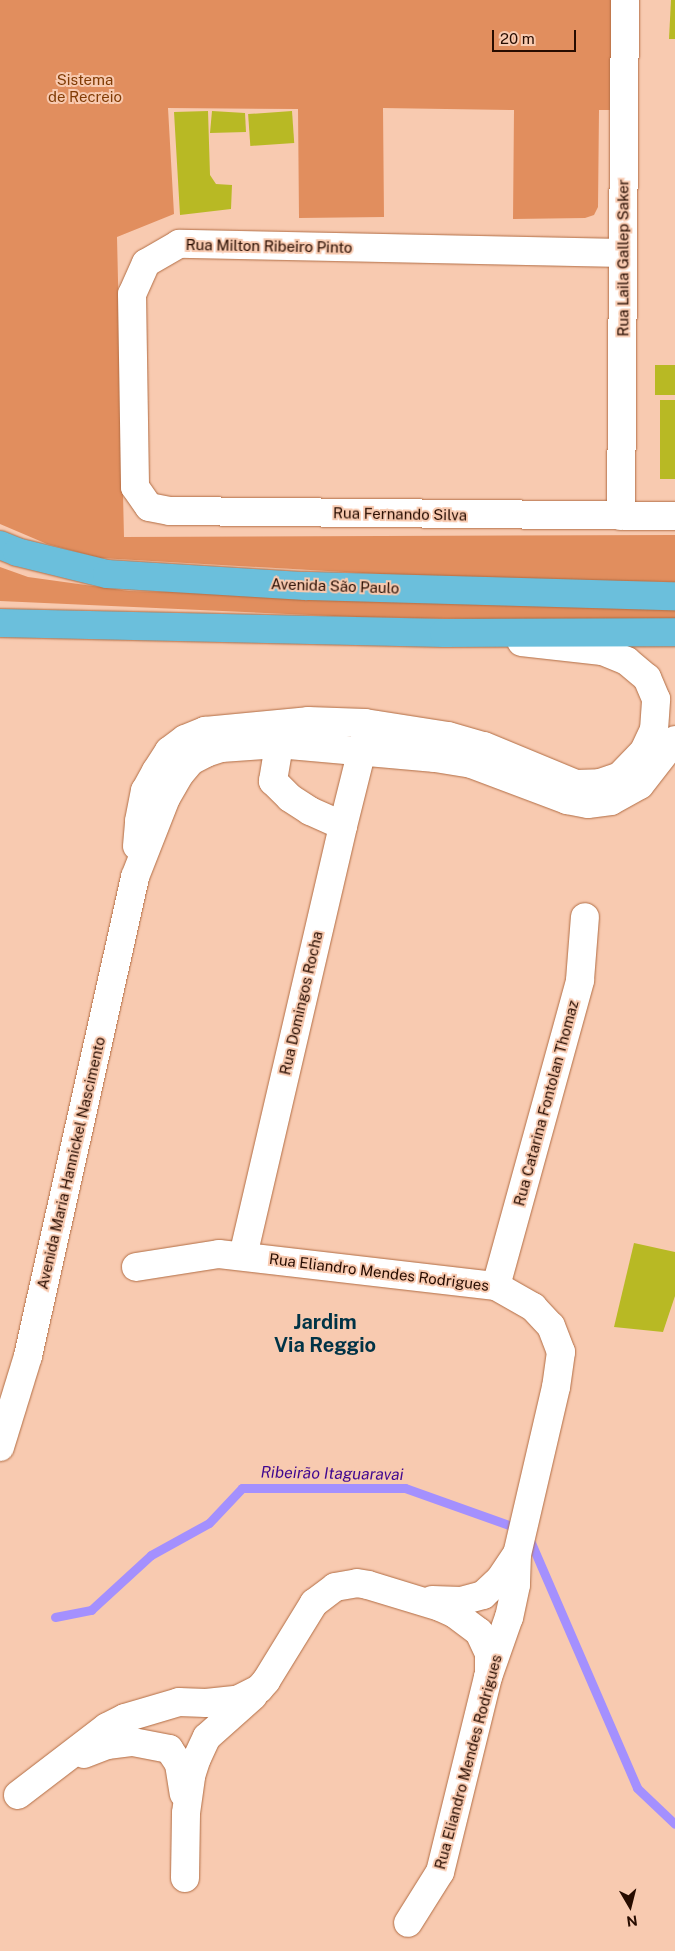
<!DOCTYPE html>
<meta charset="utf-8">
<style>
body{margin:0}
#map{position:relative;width:675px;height:1951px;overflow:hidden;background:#f8cab0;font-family:"Public Sans",sans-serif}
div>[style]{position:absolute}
.green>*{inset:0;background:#e18e5e}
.stream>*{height:9px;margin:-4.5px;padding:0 4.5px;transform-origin:4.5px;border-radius:4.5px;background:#a490fe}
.building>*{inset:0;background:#b8b924;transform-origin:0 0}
.roads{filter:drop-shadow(0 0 1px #b26d44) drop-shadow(0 0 1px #b26d44)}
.minor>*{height:28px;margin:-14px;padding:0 14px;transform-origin:14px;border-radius:14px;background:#fff}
.major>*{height:28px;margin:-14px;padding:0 14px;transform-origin:14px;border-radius:14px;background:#6bbfdc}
span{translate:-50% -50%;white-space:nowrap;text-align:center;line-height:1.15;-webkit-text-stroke:4px #f8cab0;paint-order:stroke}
.park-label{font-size:15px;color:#803b04}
.street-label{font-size:15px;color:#270c00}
.water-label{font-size:16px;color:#3f068f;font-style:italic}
.district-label{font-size:20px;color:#003346;font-weight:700}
.north{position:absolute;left:605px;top:1881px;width:50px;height:50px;-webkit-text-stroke:4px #f8cab0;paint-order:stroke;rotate:172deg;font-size:14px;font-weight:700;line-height:20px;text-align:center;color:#270c00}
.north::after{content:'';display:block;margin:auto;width:18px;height:22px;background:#270c00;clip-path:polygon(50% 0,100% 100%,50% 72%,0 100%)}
.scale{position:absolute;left:492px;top:30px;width:84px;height:22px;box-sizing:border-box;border:2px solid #270c00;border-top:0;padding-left:6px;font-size:15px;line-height:18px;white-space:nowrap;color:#270c00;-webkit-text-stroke:4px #f8cab0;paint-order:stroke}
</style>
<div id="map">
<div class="green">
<div style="clip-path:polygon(0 0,615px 0,615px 110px,599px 110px,598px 207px,594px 215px,585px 218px,513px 219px,514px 110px,383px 108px,384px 217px,299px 218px,298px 109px,168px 108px,174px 214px,117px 237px,124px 537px,675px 535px,675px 582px,449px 578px,100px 558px,47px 544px,0 524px)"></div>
<div style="clip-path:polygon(0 567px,28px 577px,129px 591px,675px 604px,675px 622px,357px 617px,0 601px)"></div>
</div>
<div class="stream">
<div style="left:529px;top:1538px;width:272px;rotate:66.6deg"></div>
<div style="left:637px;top:1788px;width:52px;rotate:43.5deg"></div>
<div style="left:55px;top:1617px;width:37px;rotate:-11deg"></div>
<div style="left:91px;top:1610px;width:81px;rotate:-42.5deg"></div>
<div style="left:151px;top:1555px;width:66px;rotate:-28.9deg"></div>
<div style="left:209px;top:1523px;width:48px;rotate:-46.7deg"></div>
<div style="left:242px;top:1488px;width:163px"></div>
<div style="left:405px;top:1488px;width:122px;rotate:19.6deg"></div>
</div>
<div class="building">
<div style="clip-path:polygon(671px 0,675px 0,675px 39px,669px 39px)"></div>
<div style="clip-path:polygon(208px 111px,210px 175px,216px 184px,232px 185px,231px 209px,180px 215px,174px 112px)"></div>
<div style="clip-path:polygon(212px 111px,245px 113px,246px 132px,210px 133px)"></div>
<div style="left:292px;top:111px;width:32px;height:44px;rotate:86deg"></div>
<div style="left:675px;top:365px;width:30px;height:20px;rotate:90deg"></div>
<div style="left:660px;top:400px;width:15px;height:79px"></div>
<div style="clip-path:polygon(634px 1243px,675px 1252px,675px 1296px,663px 1332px,614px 1327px)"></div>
</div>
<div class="roads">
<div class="minor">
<div style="left:623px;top:253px;width:444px;rotate:-178.8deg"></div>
<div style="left:179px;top:244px;width:38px;rotate:150deg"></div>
<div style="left:146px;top:263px;width:34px;rotate:114deg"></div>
<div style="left:132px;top:294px;width:193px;rotate:89.1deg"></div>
<div style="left:135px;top:487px;width:24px;rotate:55deg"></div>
<div style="left:149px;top:507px;width:21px;rotate:11deg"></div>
<div style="left:170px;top:511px;width:505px;rotate:0.57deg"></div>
<div style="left:621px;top:516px;width:516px;rotate:-89.56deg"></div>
<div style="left:282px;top:727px;width:55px;rotate:99.5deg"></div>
<div style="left:273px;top:781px;width:24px;rotate:45deg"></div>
<div style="left:290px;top:798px;width:24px;rotate:33deg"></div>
<div style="left:310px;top:811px;width:36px;rotate:24deg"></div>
<div style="left:137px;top:846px;width:25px;rotate:-85deg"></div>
<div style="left:139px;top:821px;width:31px;rotate:-79deg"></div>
<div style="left:145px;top:791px;width:23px;rotate:-61deg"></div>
<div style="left:156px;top:771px;width:24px;rotate:-57deg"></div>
<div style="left:169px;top:751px;width:20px;rotate:-37deg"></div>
<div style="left:185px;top:739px;width:22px;rotate:-22deg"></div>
<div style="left:205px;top:731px;width:103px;rotate:-5.5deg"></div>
<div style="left:308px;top:721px;width:57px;rotate:2deg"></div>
<div style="left:365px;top:723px;width:84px;rotate:8.9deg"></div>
<div style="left:448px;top:736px;width:37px;rotate:16deg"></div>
<div style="left:484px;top:746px;width:100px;rotate:22.4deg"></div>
<div style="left:576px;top:784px;width:24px;rotate:-2deg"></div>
<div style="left:600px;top:783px;width:21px;rotate:-19deg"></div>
<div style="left:620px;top:776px;width:35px;rotate:-46deg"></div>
<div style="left:644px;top:751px;width:23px;rotate:-65deg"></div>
<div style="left:654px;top:730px;width:31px;rotate:-86deg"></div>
<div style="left:656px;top:699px;width:23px;rotate:-113deg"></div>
<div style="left:647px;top:678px;width:26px;rotate:-140deg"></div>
<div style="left:627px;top:661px;width:27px;rotate:-158deg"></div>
<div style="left:602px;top:651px;width:81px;rotate:-173.7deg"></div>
<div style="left:243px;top:1256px;width:441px;rotate:-76.9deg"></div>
<div style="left:343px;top:826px;width:87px;rotate:-76deg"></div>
<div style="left:364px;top:742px;width:8px;rotate:-30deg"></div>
<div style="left:136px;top:1267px;width:84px;rotate:-8.9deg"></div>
<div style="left:219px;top:1254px;width:279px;rotate:6.6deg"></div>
<div style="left:496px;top:1286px;width:43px;rotate:29.6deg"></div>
<div style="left:533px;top:1307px;width:26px;rotate:47deg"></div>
<div style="left:551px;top:1326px;width:28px;rotate:69deg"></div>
<div style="left:561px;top:1352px;width:35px;rotate:98deg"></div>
<div style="left:556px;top:1387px;width:171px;rotate:103.1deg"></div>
<div style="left:517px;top:1554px;width:31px;rotate:92deg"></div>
<div style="left:516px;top:1585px;width:33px;rotate:102deg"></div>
<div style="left:509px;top:1617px;width:64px;rotate:109.3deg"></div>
<div style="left:488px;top:1677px;width:201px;rotate:103.8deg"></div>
<div style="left:440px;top:1872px;width:60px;rotate:122.1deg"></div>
<div style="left:496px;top:1286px;width:317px;rotate:-74.6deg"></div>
<div style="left:580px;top:980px;width:63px;rotate:-85.5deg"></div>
<div style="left:0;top:1447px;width:95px;rotate:-72.9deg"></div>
<div style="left:28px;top:1356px;width:491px;rotate:-77.4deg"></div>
<div style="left:135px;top:877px;width:85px;rotate:-68.6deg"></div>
<div style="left:166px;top:798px;width:28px;rotate:-60deg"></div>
<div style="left:180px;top:774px;width:17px;rotate:-50deg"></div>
<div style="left:191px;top:761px;width:17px;rotate:-28deg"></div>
<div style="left:206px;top:753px;width:16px;rotate:-18deg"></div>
<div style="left:221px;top:748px;width:57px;rotate:-4deg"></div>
<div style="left:278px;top:744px;width:158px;rotate:5.1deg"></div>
<div style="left:435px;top:758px;width:36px;rotate:9deg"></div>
<div style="left:471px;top:764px;width:103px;rotate:20.6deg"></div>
<div style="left:567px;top:800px;width:21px;rotate:11deg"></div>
<div style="left:588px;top:804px;width:23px;rotate:-7deg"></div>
<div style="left:611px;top:801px;width:33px;rotate:-29deg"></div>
<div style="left:640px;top:785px;width:57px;rotate:-52.1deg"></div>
<div style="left:432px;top:1600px;width:29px;rotate:2deg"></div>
<div style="left:461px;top:1601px;width:23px;rotate:-15deg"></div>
<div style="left:483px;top:1595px;width:23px;rotate:-43deg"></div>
<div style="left:500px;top:1579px;width:30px;rotate:-56deg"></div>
<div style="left:84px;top:1754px;width:25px;rotate:-21deg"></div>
<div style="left:107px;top:1745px;width:26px;rotate:-7deg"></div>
<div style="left:133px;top:1742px;width:37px;rotate:11deg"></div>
<div style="left:169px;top:1749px;width:18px;rotate:56deg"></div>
<div style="left:179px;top:1764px;width:30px;rotate:81deg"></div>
<div style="left:18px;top:1795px;width:112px;rotate:-37.4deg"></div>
<div style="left:107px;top:1727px;width:20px;rotate:-27deg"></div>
<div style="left:125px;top:1718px;width:56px;rotate:-16.5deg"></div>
<div style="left:179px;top:1702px;width:27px;rotate:2deg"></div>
<div style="left:206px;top:1703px;width:31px;rotate:-6deg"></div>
<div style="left:237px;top:1700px;width:25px;rotate:-27deg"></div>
<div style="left:259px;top:1689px;width:11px;rotate:-49deg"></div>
<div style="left:266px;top:1681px;width:92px;rotate:-58.4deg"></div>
<div style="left:314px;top:1603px;width:26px;rotate:-37deg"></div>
<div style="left:335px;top:1587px;width:22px;rotate:-10deg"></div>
<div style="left:357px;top:1583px;width:11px;rotate:10deg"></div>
<div style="left:368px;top:1585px;width:75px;rotate:17deg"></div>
<div style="left:440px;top:1607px;width:17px;rotate:25deg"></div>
<div style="left:455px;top:1614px;width:30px;rotate:37deg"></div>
<div style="left:479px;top:1632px;width:23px;rotate:65deg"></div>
<div style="left:489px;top:1653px;width:20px;rotate:90deg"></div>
<div style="left:185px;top:1878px;width:65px;rotate:-89.1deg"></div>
<div style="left:186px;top:1813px;width:37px;rotate:-82deg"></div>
<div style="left:191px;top:1776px;width:19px;rotate:-72deg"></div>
<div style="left:197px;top:1758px;width:23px;rotate:-65deg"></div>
<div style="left:207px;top:1737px;width:62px;rotate:-41.7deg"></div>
</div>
<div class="major">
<div style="left:0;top:545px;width:18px;rotate:22deg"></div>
<div style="left:17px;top:552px;width:93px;rotate:13.7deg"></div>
<div style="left:107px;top:574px;width:199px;rotate:3.5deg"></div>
<div style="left:306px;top:586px;width:369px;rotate:1.6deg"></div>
<div style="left:0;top:623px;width:444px;rotate:1.3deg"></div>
<div style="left:444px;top:633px;width:231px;rotate:-0.2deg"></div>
</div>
</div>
<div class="park-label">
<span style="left:85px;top:88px">Sistema<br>de Recreio</span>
</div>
<div class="street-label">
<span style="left:269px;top:246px;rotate:1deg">Rua Milton Ribeiro Pinto</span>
<span style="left:623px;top:258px;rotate:-90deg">Rua Laila Gallep Saker</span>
<span style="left:400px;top:514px;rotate:1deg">Rua Fernando Silva</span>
<span style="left:335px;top:586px;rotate:2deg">Avenida São Paulo</span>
<span style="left:301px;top:1003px;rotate:-77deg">Rua Domingos Rocha</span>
<span style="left:546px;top:1103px;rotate:-75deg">Rua Catarina Fontolan Thomaz</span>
<span style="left:71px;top:1163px;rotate:-77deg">Avenida Maria Hannickel Nascimento</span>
<span style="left:379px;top:1272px;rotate:7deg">Rua Eliandro Mendes Rodrigues</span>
<span style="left:468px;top:1762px;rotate:-75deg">Rua Eliandro Mendes Rodrigues</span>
</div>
<div class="water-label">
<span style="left:332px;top:1474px;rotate:1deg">Ribeirão Itaguaravai</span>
</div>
<div class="district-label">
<span style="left:325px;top:1334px">Jardim<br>Via Reggio</span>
</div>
<div class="north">N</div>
<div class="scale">20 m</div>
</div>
